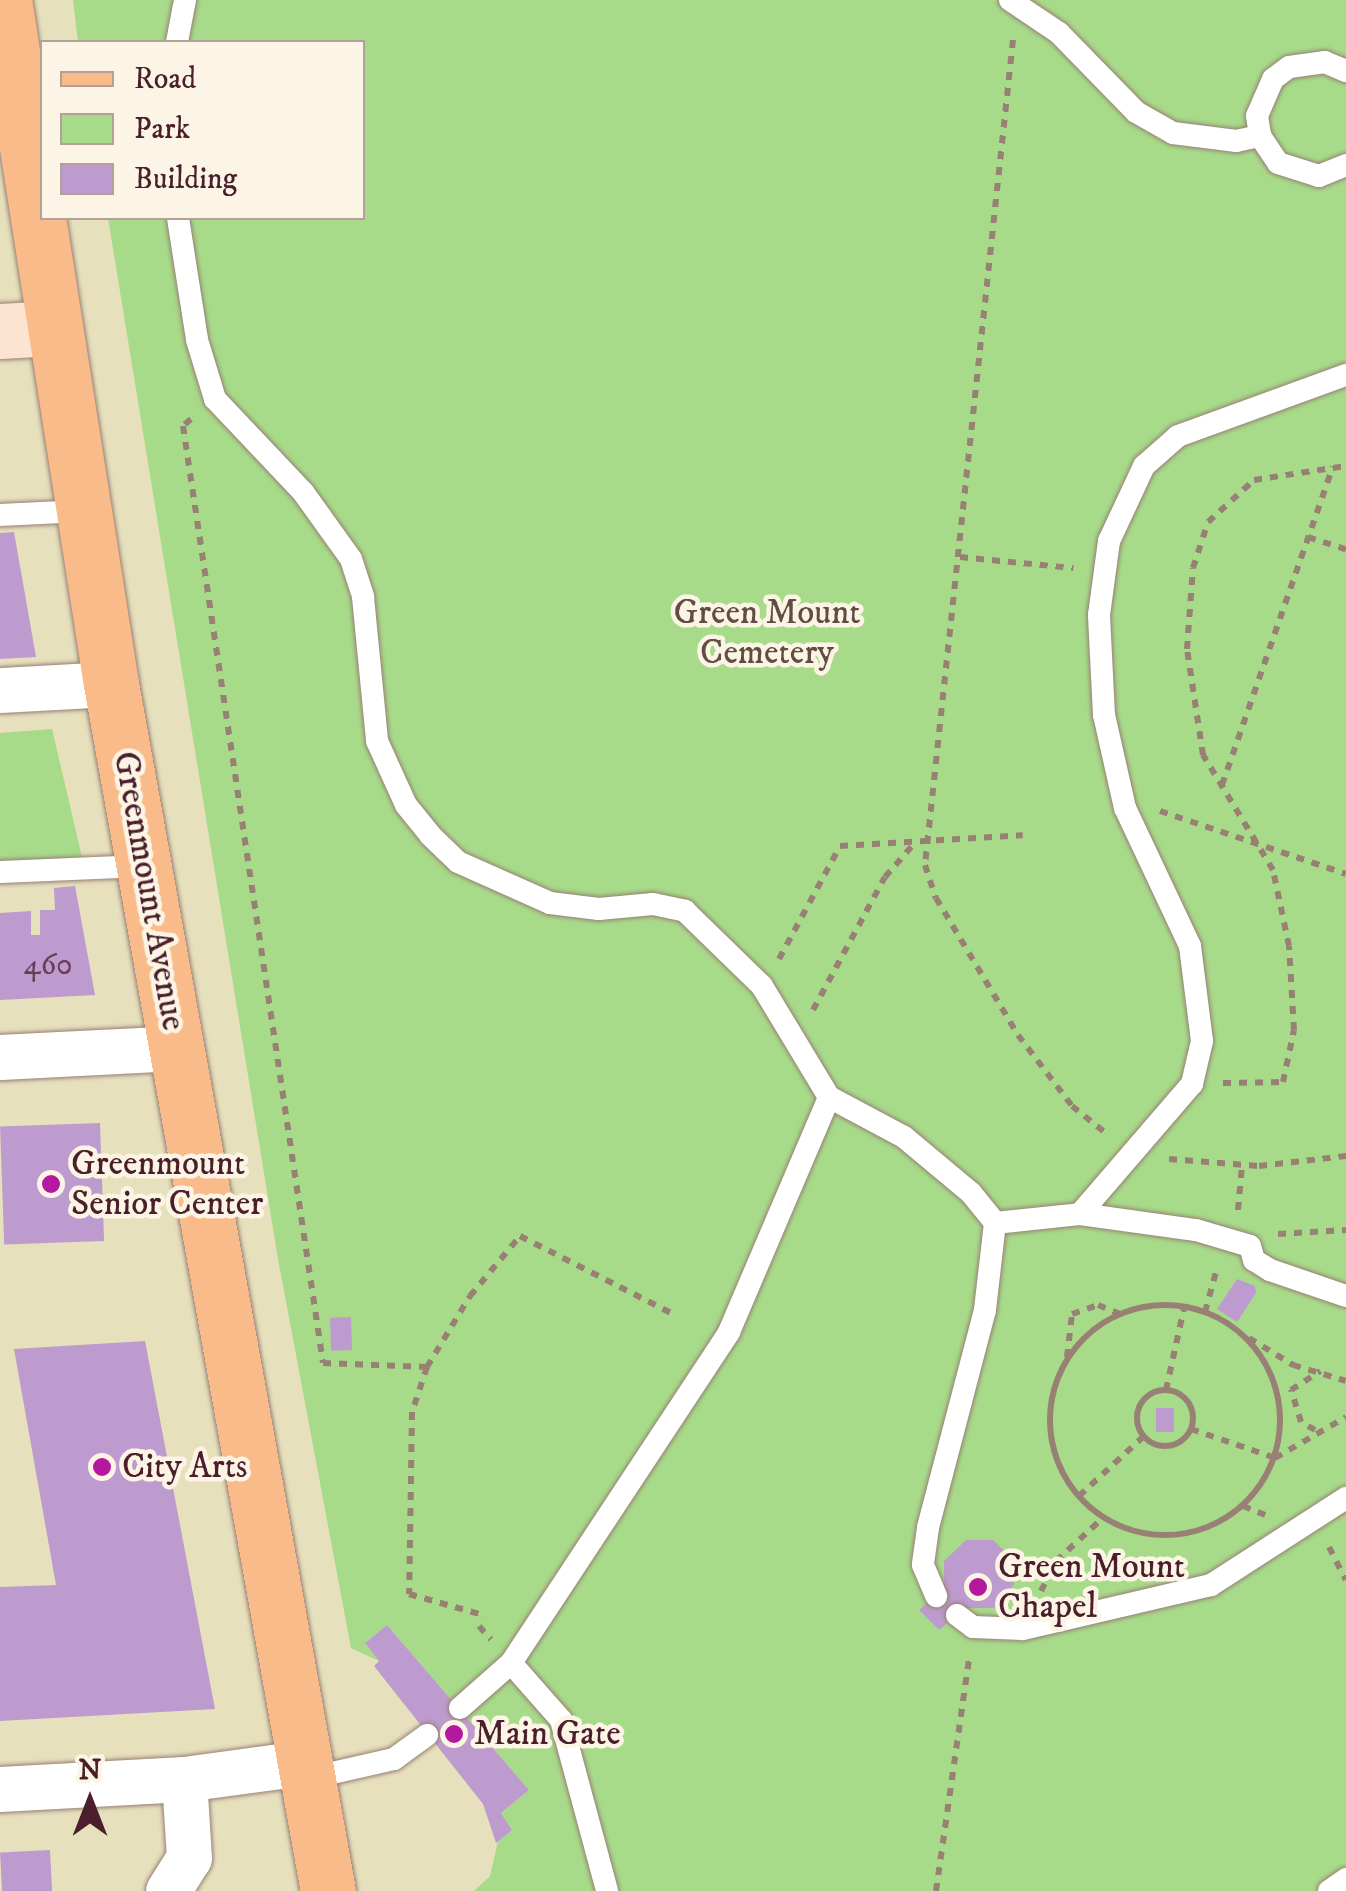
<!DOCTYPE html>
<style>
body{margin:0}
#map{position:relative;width:1346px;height:1891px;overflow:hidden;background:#e7e0bd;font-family:"IM FELL DW Pica",serif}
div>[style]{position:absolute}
.green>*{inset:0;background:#a7db8a}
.building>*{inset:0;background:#be9bcf;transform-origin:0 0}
.path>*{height:6px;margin-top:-3px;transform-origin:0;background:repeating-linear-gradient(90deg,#988074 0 8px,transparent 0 16px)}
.path>.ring{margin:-3px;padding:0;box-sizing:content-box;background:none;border:6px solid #988074;border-radius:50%}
.roads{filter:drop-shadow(0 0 2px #988074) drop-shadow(0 0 2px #988074)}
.service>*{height:22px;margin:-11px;padding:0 11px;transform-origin:11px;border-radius:11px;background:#fff}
.minor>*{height:45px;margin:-22.5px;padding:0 22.5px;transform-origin:22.5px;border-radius:22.5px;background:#fff}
.secondary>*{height:55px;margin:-27.5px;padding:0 27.5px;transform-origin:27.5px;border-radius:27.5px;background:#fde4d1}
.primary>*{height:55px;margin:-27.5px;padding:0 27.5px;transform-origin:27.5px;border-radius:27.5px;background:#fabb8b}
.dots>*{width:28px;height:28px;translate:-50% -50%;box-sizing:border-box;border:5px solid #fcf5e5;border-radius:50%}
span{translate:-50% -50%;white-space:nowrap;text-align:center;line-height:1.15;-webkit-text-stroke:9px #fcf5e5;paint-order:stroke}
.number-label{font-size:30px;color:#673e54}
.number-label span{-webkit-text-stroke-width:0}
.park-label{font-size:35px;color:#614e43}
.street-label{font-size:35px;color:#4a1f2b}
.poi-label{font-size:35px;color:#4a1f2b}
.left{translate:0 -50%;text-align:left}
.legend{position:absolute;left:40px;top:40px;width:325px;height:180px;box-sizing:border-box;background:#fcf5e5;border:2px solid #b59f9b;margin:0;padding:12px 18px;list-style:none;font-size:30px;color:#4a1f2b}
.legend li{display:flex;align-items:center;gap:20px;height:50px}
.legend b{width:50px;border:2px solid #b59f9b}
.north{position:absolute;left:40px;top:1751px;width:100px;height:100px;-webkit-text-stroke:8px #fcf5e5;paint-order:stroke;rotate:0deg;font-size:28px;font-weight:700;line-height:40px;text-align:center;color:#4a1f2b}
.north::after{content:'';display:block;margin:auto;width:35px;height:45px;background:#4a1f2b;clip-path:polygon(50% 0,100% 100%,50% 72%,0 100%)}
</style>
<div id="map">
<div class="green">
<div style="clip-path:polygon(73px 0,1346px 0,1346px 1891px,474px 1891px,490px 1876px,498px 1841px,512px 1830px,501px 1813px,529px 1790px,387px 1625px,365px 1643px,379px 1661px,351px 1648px,278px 1259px,108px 218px,362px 218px,362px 42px,78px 42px)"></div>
<div style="clip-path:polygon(52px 729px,82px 857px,0 862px,0 733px)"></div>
</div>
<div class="building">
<div style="clip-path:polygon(14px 532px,36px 657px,0 659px,0 533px)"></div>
<div style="clip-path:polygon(75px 886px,95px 995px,0 1000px,0 913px,31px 911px,31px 935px,40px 935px,40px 910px,55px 910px,54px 888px)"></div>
<div style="left:100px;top:1123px;width:118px;height:100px;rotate:88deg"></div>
<div style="clip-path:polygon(1237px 1279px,1255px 1286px,1256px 1293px,1237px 1322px,1217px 1309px)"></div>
<div style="left:351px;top:1317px;width:33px;height:21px;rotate:88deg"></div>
<div style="clip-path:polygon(145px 1341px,215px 1709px,0 1721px,0 1587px,56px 1585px,14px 1349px)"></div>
<div style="left:1156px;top:1408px;width:18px;height:24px"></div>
<div style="clip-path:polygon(966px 1540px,993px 1540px,1014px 1560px,1014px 1585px,994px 1608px,965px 1608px,939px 1630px,919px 1610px,944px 1588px,944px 1561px)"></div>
<div style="clip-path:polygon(387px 1625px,529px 1790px,501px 1813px,512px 1830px,496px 1843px,483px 1804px,374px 1666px,379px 1661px,365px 1643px)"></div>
<div style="left:50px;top:1850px;width:41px;height:50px;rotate:87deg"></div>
</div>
<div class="path">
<div style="left:1013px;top:40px;width:830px;rotate:96.09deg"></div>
<div style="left:925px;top:865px;width:35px;rotate:72deg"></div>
<div style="left:936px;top:898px;width:160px;rotate:59.1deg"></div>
<div style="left:1018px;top:1035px;width:89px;rotate:52.7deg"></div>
<div style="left:1072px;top:1106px;width:45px;rotate:38.7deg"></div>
<div style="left:191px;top:419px;width:11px;rotate:139deg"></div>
<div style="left:183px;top:426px;width:947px;rotate:81.5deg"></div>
<div style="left:323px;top:1363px;width:104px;rotate:2.2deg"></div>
<div style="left:427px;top:1367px;width:83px;rotate:-58.8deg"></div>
<div style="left:470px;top:1296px;width:78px;rotate:-50.2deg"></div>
<div style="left:520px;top:1236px;width:169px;rotate:27deg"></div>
<div style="left:1308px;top:537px;width:40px;rotate:18deg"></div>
<div style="left:960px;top:557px;width:114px;rotate:5.6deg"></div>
<div style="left:1222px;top:785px;width:337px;rotate:-70.8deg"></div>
<div style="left:1160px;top:811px;width:196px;rotate:18.7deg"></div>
<div style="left:779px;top:959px;width:128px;rotate:-61.6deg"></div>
<div style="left:840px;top:846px;width:183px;rotate:-3.4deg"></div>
<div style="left:813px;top:1010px;width:151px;rotate:-61.6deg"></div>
<div style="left:885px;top:877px;width:41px;rotate:-48.9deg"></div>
<div style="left:1223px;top:1083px;width:60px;rotate:-1deg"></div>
<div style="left:1283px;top:1082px;width:53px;rotate:-78.1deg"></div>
<div style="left:1294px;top:1030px;width:84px;rotate:-93.4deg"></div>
<div style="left:1289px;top:946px;width:78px;rotate:-101.9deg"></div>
<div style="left:1273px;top:870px;width:135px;rotate:-121.3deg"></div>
<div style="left:1203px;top:755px;width:107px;rotate:-98.6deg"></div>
<div style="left:1187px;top:649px;width:81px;rotate:-85.8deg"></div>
<div style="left:1193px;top:568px;width:48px;rotate:-71.9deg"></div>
<div style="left:1208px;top:522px;width:62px;rotate:-42.4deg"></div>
<div style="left:1254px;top:480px;width:93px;rotate:-8.7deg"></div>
<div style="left:1169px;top:1159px;width:90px;rotate:4.4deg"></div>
<div style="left:1259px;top:1166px;width:88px;rotate:-6.6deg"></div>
<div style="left:1238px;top:1210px;width:45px;rotate:-84.9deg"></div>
<div style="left:1278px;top:1234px;width:68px;rotate:-3.4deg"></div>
<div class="ring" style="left:1050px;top:1305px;width:224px;height:224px"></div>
<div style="left:1205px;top:1312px;width:46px;rotate:-74.7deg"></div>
<div style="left:1249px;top:1338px;width:52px;rotate:31.5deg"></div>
<div style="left:1293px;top:1365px;width:55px;rotate:16.8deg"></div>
<div style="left:1067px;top:1357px;width:43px;rotate:-83.4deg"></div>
<div style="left:1072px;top:1314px;width:28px;rotate:-19deg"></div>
<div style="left:1098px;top:1305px;width:24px;rotate:22deg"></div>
<div style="left:427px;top:1367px;width:47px;rotate:108.4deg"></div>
<div style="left:412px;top:1412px;width:182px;rotate:90.9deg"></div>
<div style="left:409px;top:1594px;width:80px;rotate:15.9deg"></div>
<div class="ring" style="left:1137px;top:1390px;width:50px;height:50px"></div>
<div style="left:1166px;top:1390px;width:84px;rotate:-77.6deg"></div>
<div style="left:1191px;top:1429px;width:89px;rotate:19deg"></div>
<div style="left:1275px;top:1458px;width:82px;rotate:-30deg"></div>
<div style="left:1315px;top:1430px;width:16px;rotate:-150deg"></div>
<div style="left:1301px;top:1422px;width:34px;rotate:-107deg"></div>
<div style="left:1291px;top:1390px;width:35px;rotate:-33deg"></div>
<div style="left:1079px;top:1496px;width:87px;rotate:-42.7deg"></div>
<div style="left:1243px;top:1506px;width:24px;rotate:22deg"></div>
<div style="left:1329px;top:1547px;width:37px;rotate:63deg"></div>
<div style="left:1041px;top:1591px;width:34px;rotate:-63deg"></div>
<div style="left:1056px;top:1561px;width:65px;rotate:-42.5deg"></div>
<div style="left:479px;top:1626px;width:18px;rotate:49deg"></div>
<div style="left:936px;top:1891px;width:235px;rotate:-81.9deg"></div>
</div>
<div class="roads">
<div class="service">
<div style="left:1010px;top:0;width:59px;rotate:34deg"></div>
<div style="left:1059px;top:33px;width:110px;rotate:45.7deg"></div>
<div style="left:1136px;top:112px;width:43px;rotate:29.6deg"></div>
<div style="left:1173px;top:133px;width:64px;rotate:7.2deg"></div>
<div style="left:1236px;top:141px;width:25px;rotate:-12deg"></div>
<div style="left:177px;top:42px;width:43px;rotate:-79.2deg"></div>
<div style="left:1346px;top:71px;width:23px;rotate:-157deg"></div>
<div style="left:1325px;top:62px;width:36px;rotate:172deg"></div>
<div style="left:1289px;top:67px;width:20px;rotate:143deg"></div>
<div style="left:1273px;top:79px;width:40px;rotate:113.4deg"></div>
<div style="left:1257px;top:116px;width:20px;rotate:81deg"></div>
<div style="left:1260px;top:136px;width:32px;rotate:56deg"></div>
<div style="left:1278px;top:163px;width:43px;rotate:17.6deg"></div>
<div style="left:1319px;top:176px;width:29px;rotate:-22deg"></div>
<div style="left:178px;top:218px;width:123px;rotate:81.1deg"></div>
<div style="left:197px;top:340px;width:62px;rotate:73deg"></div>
<div style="left:215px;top:399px;width:128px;rotate:46.6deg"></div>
<div style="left:303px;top:492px;width:82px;rotate:54.4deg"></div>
<div style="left:351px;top:559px;width:40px;rotate:72deg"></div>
<div style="left:363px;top:597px;width:145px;rotate:84.4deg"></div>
<div style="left:377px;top:741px;width:70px;rotate:65.6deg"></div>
<div style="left:406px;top:805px;width:38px;rotate:51deg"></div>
<div style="left:430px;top:835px;width:39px;rotate:44deg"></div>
<div style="left:458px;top:862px;width:101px;rotate:24deg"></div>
<div style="left:550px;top:903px;width:49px;rotate:7deg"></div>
<div style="left:599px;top:909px;width:54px;rotate:-5.3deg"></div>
<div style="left:653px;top:904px;width:33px;rotate:12deg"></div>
<div style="left:685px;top:911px;width:107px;rotate:44.2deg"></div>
<div style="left:762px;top:986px;width:130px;rotate:58.9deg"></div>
<div style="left:829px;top:1097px;width:85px;rotate:28.1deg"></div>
<div style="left:904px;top:1137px;width:87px;rotate:39.9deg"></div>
<div style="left:971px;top:1193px;width:38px;rotate:51deg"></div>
<div style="left:995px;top:1223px;width:88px;rotate:96.6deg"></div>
<div style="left:985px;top:1310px;width:225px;rotate:104.7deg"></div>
<div style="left:928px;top:1528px;width:37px;rotate:98deg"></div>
<div style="left:923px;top:1565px;width:34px;rotate:67deg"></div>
<div style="left:0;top:515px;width:83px;rotate:-2.8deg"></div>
<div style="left:0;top:872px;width:144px;rotate:-2.4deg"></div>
<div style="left:1080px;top:1214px;width:172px;rotate:-49.3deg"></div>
<div style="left:1192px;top:1084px;width:44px;rotate:-76.9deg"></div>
<div style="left:1202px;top:1041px;width:96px;rotate:-97.2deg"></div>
<div style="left:1190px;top:946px;width:153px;rotate:-115.2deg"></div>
<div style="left:1125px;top:808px;width:95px;rotate:-102.7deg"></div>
<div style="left:1104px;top:715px;width:100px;rotate:-92.9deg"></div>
<div style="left:1099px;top:615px;width:75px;rotate:-82.3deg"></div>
<div style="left:1109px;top:541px;width:83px;rotate:-65deg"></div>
<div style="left:1144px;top:466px;width:45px;rotate:-41.4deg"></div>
<div style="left:1178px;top:436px;width:179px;rotate:-20deg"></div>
<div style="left:995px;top:1223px;width:85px;rotate:-6deg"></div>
<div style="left:1080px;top:1214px;width:117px;rotate:7.9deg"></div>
<div style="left:1196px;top:1230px;width:56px;rotate:16.5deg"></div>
<div style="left:1250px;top:1246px;width:15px;rotate:74deg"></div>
<div style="left:1254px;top:1260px;width:19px;rotate:32deg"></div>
<div style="left:1270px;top:1270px;width:80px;rotate:18.9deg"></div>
<div style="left:957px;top:1615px;width:20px;rotate:37deg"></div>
<div style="left:973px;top:1627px;width:50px;rotate:2.3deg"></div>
<div style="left:1023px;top:1629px;width:193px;rotate:-13.2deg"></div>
<div style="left:1211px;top:1585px;width:161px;rotate:-32.8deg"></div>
<div style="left:511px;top:1663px;width:76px;rotate:48.7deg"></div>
<div style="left:561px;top:1720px;width:177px;rotate:74.9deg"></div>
<div style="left:460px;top:1708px;width:68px;rotate:-41.4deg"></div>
<div style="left:511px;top:1663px;width:396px;rotate:-56.6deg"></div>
<div style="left:729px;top:1332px;width:255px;rotate:-66.9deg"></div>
<div style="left:306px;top:1779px;width:90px;rotate:-12.8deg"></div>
<div style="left:394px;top:1759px;width:41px;rotate:-36deg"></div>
<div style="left:1329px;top:1891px;width:21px;rotate:-35deg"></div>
</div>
<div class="minor">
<div style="left:0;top:690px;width:111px;rotate:-3.1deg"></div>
<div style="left:0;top:1057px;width:178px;rotate:-2.9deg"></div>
<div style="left:0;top:1789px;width:184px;rotate:-3.1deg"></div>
<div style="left:184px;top:1779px;width:120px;rotate:-7.7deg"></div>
<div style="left:168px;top:1891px;width:39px;rotate:-58deg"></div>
<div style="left:189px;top:1858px;width:79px;rotate:-93.6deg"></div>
</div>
<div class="secondary">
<div style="left:0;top:331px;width:54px;rotate:-3.2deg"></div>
</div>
<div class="primary">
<div style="left:4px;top:0;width:692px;rotate:81.11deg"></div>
<div style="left:111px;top:684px;width:1226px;rotate:79.81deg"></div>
</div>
</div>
<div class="dots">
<div style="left:51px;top:1184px;background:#b5179e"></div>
<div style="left:102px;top:1467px;background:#b5179e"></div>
<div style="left:978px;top:1587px;background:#b5179e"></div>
<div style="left:454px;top:1734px;background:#b5179e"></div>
</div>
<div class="number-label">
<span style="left:48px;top:966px">460</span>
</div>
<div class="park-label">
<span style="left:767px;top:633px">Green Mount<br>Cemetery</span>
</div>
<div class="street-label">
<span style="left:149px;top:891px;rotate:80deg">Greenmount Avenue</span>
</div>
<div class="poi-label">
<span class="left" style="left:71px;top:1184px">Greenmount<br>Senior Center</span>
<span class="left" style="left:122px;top:1467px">City Arts</span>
<span class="left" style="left:998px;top:1587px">Green Mount<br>Chapel</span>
<span class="left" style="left:474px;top:1734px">Main Gate</span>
</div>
<ul class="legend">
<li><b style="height:12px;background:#fabb8b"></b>Road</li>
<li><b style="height:28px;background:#a7db8a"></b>Park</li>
<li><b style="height:28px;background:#be9bcf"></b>Building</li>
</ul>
<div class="north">N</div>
</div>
